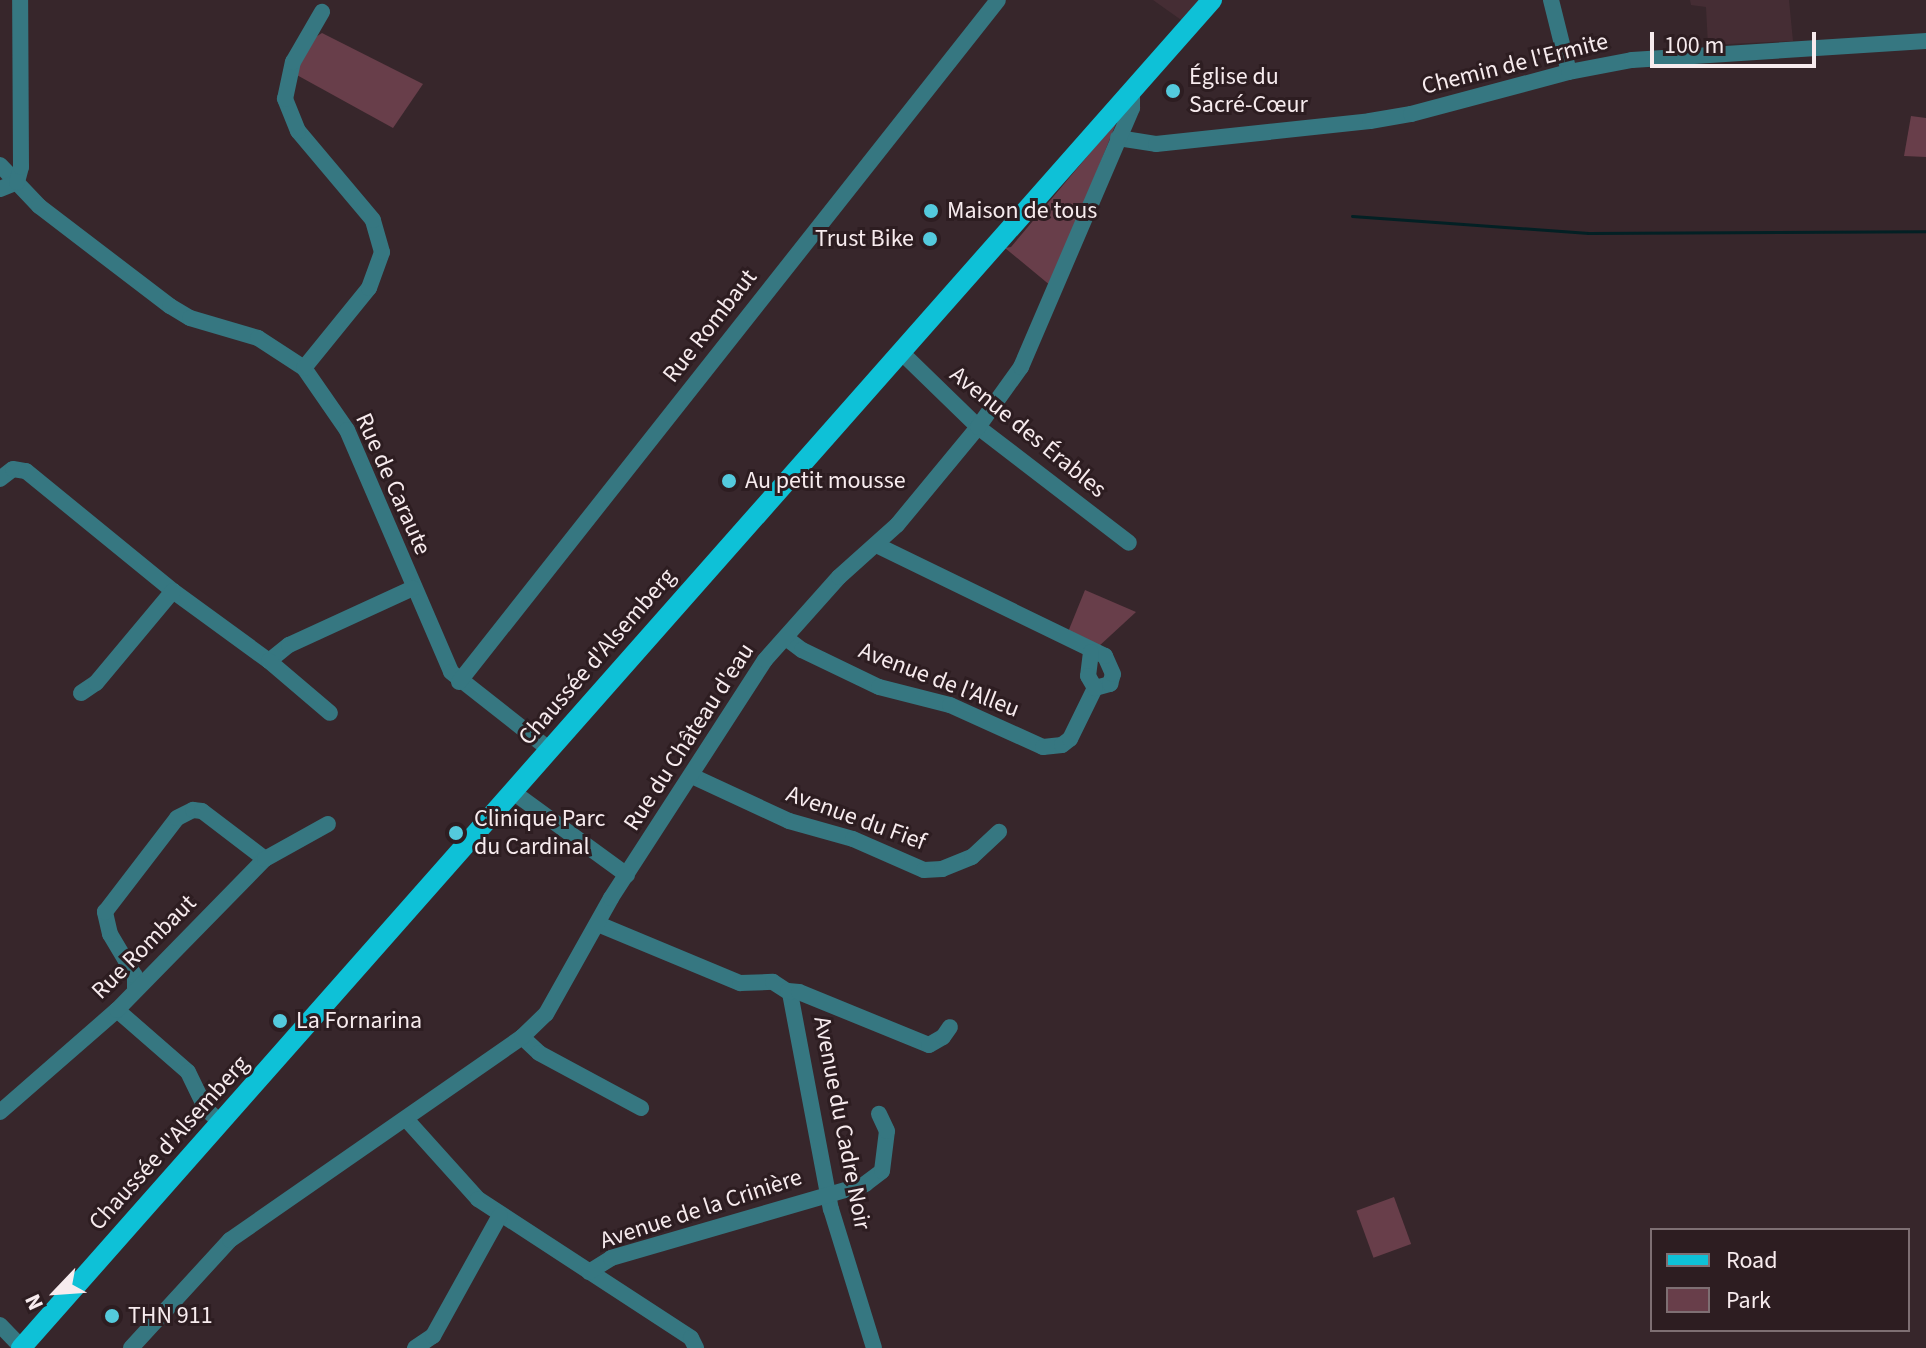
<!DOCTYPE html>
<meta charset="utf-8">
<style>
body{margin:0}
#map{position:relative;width:1926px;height:1348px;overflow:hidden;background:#37262b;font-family:"Source Sans 3",sans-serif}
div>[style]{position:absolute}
.built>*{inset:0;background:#452d34}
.green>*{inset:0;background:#683e4a;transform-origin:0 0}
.stream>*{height:3px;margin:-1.5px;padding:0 1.5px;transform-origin:1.5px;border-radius:1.5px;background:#032024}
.minor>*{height:16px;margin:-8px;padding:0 8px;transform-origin:8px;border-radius:8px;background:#367781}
.major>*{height:20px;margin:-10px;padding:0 10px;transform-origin:10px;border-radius:10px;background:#0ec1d7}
.dots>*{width:22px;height:22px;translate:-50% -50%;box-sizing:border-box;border:4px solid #2d1d21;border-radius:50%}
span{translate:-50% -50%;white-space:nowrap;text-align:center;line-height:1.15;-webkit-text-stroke:6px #2d1d21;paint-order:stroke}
.street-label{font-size:24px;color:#f7ebee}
.poi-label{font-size:24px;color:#f7ebee}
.left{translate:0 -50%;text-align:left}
.right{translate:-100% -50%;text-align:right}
.legend{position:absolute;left:1650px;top:1228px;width:260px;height:104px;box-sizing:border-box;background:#2d1d21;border:2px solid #7e6f73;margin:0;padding:10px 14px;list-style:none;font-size:24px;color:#f7ebee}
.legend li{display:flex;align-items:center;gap:16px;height:40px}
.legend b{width:40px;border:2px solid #7e6f73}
.north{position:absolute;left:16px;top:1252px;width:80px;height:80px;-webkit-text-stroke:6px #2d1d21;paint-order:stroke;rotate:245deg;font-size:22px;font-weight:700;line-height:32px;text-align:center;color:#f7ebee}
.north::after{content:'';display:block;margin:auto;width:28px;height:36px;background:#f7ebee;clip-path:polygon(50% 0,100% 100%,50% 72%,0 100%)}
.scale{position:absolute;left:1650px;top:32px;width:166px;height:36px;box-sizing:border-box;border:4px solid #f7ebee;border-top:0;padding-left:10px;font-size:24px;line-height:28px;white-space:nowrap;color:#f7ebee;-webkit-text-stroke:6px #2d1d21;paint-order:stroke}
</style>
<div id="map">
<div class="built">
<div style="clip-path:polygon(1153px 0,1200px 0,1184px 22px)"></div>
<div style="clip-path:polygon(1690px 0,1789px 0,1793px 41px,1708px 45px,1706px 7px,1691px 5px)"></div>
</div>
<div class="green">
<div style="clip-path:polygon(322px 33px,423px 84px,393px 128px,295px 74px,314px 38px)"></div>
<div style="clip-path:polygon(1911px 116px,1926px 118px,1926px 157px,1904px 156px)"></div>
<div style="clip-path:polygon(1117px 121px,1051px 286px,1005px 248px,1011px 247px)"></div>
<div style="clip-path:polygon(1085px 590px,1136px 612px,1098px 647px,1068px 632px)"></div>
<div style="left:1394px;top:1197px;width:50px;height:40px;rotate:70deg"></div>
</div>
<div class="stream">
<div style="left:1352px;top:216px;width:237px;rotate:4.1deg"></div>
<div style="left:1588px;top:233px;width:338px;rotate:-0.3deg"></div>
</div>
<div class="minor">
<div style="left:1551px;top:0;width:74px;rotate:76deg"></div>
<div style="left:1118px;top:138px;width:38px;rotate:9deg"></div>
<div style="left:1156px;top:144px;width:215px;rotate:-6.1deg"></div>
<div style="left:1370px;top:121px;width:42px;rotate:-9.7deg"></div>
<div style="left:1411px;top:114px;width:163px;rotate:-14.9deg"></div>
<div style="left:1569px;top:72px;width:64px;rotate:-10.8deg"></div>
<div style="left:1632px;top:60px;width:295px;rotate:-3.7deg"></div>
<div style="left:0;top:165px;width:57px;rotate:46.4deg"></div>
<div style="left:39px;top:206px;width:165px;rotate:37.4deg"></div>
<div style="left:170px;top:306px;width:23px;rotate:31deg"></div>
<div style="left:190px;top:318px;width:71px;rotate:16.4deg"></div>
<div style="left:258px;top:338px;width:55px;rotate:33.1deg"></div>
<div style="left:304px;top:368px;width:75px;rotate:55.3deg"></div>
<div style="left:347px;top:430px;width:263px;rotate:66.7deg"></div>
<div style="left:451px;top:672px;width:126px;rotate:38.2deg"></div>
<div style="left:0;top:189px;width:18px;rotate:-22deg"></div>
<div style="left:17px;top:182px;width:16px;rotate:-75deg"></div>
<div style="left:21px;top:167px;width:167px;rotate:-90.3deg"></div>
<div style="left:901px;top:352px;width:107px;rotate:44.2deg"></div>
<div style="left:978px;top:427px;width:190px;rotate:37.5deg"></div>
<div style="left:304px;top:368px;width:103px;rotate:-50.9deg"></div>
<div style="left:369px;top:288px;width:38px;rotate:-70deg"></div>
<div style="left:382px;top:252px;width:33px;rotate:-106deg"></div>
<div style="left:373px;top:220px;width:116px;rotate:-130.1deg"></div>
<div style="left:298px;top:131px;width:35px;rotate:-112deg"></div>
<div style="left:285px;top:99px;width:38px;rotate:-78deg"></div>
<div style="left:293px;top:62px;width:58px;rotate:-59.9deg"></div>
<div style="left:0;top:479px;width:16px;rotate:-38deg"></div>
<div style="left:13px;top:469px;width:13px;rotate:9deg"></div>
<div style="left:26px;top:471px;width:190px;rotate:39.2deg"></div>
<div style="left:173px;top:591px;width:119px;rotate:36.1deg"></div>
<div style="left:269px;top:661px;width:26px;rotate:-39deg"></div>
<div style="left:289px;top:645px;width:136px;rotate:-24.7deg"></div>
<div style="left:786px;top:638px;width:20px;rotate:37deg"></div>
<div style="left:802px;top:650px;width:85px;rotate:25.7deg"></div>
<div style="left:879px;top:687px;width:73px;rotate:14.2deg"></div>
<div style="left:950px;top:705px;width:102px;rotate:24.3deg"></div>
<div style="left:1043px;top:747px;width:19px;rotate:-6deg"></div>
<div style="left:1062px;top:745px;width:10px;rotate:-37deg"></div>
<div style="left:1070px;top:739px;width:57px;rotate:-63.9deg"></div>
<div style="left:1095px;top:688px;width:16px;rotate:-15deg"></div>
<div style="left:1110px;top:684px;width:10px;rotate:-73deg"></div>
<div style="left:1113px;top:674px;width:20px;rotate:-114deg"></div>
<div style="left:1105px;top:656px;width:254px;rotate:-154.1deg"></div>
<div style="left:1091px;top:652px;width:24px;rotate:97deg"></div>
<div style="left:1088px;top:676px;width:14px;rotate:60deg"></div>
<div style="left:269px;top:661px;width:80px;rotate:40.4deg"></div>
<div style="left:459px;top:682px;width:869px;rotate:-51.68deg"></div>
<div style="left:81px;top:693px;width:18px;rotate:-34deg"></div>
<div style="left:96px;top:683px;width:120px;rotate:-50.1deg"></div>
<div style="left:692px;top:776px;width:107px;rotate:24.9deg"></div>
<div style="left:789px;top:821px;width:66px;rotate:15.7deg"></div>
<div style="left:853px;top:839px;width:77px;rotate:23.6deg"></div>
<div style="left:924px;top:870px;width:18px;rotate:-3deg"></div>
<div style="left:942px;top:869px;width:32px;rotate:-22deg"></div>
<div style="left:972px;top:857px;width:37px;rotate:-43deg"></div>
<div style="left:513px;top:792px;width:141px;rotate:36.1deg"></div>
<div style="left:598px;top:924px;width:154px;rotate:22.6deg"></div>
<div style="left:740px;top:983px;width:33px;rotate:-2deg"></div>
<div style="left:773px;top:982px;width:20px;rotate:33deg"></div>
<div style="left:790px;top:993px;width:220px;rotate:79.3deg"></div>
<div style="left:831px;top:1209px;width:145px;rotate:72.8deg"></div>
<div style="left:135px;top:988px;width:12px;rotate:-90deg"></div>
<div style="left:135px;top:976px;width:49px;rotate:-120.8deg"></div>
<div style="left:110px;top:934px;width:23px;rotate:-103deg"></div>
<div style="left:105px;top:912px;width:118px;rotate:-52.5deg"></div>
<div style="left:177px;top:818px;width:18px;rotate:-27deg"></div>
<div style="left:193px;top:810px;width:9px;rotate:6deg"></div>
<div style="left:202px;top:811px;width:79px;rotate:37.3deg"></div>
<div style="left:788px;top:991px;width:11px;rotate:5deg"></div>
<div style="left:799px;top:992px;width:140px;rotate:22.2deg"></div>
<div style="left:929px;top:1045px;width:16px;rotate:-30deg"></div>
<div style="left:943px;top:1037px;width:12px;rotate:-55deg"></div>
<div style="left:117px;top:1010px;width:94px;rotate:41.1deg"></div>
<div style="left:188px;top:1072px;width:41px;rotate:64.1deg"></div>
<div style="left:206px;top:1109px;width:21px;rotate:43deg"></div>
<div style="left:522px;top:1037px;width:23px;rotate:43deg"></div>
<div style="left:539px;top:1053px;width:116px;rotate:28.3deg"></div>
<div style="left:0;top:1112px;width:155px;rotate:-41.1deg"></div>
<div style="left:117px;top:1010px;width:211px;rotate:-45.6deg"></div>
<div style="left:265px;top:859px;width:72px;rotate:-29.1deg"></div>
<div style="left:406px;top:1119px;width:108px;rotate:48deg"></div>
<div style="left:478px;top:1199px;width:254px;rotate:33.1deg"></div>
<div style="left:691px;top:1338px;width:11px;rotate:63deg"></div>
<div style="left:589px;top:1272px;width:26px;rotate:-32deg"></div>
<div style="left:611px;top:1258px;width:265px;rotate:-16.2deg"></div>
<div style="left:865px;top:1184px;width:21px;rotate:-37deg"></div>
<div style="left:882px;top:1171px;width:40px;rotate:-82.9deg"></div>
<div style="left:887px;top:1131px;width:19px;rotate:-115deg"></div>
<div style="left:0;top:1325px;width:32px;rotate:46deg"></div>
<div style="left:131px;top:1348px;width:147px;rotate:-47.5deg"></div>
<div style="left:230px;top:1240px;width:356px;rotate:-34.8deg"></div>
<div style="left:522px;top:1037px;width:33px;rotate:-44deg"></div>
<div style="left:546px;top:1014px;width:133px;rotate:-60.7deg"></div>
<div style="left:611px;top:898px;width:283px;rotate:-57.1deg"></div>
<div style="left:765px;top:660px;width:111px;rotate:-48.3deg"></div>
<div style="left:839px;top:577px;width:78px;rotate:-41.9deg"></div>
<div style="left:897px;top:525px;width:127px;rotate:-50.4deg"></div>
<div style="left:978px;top:427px;width:74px;rotate:-54.4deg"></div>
<div style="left:1021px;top:367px;width:282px;rotate:-66.8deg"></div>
<div style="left:1132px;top:108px;width:19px;rotate:-90deg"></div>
<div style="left:415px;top:1348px;width:22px;rotate:-34deg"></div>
<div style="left:433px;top:1336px;width:138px;rotate:-61deg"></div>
</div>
<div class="major">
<div style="left:21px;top:1348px;width:1799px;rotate:-48.54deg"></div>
</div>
<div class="dots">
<div style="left:1173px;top:91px;background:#54cadd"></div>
<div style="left:931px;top:211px;background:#54cadd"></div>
<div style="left:930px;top:239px;background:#54cadd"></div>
<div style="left:729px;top:481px;background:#54cadd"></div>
<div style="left:456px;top:833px;background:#54cadd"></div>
<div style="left:280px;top:1021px;background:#54cadd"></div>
<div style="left:112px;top:1316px;background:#54cadd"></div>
</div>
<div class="street-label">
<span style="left:1515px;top:64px;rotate:-14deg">Chemin de l'Ermite</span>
<span style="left:710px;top:326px;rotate:-52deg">Rue Rombaut</span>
<span style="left:1028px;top:432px;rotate:39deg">Avenue des Érables</span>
<span style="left:393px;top:484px;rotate:66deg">Rue de Caraute</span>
<span style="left:597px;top:657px;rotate:-49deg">Chaussée d'Alsemberg</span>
<span style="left:939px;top:680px;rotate:21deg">Avenue de l'Alleu</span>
<span style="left:689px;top:737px;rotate:-57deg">Rue du Château d'eau</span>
<span style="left:856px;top:818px;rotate:20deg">Avenue du Fief</span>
<span style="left:144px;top:947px;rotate:-45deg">Rue Rombaut</span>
<span style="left:842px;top:1123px;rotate:79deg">Avenue du Cadre Noir</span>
<span style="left:169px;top:1143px;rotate:-48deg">Chaussée d'Alsemberg</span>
<span style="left:701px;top:1209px;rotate:-18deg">Avenue de la Crinière</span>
</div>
<div class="poi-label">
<span class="left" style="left:1189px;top:91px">Église du<br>Sacré-Cœur</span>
<span class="left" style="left:947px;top:211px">Maison de tous</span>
<span class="right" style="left:914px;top:239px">Trust Bike</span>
<span class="left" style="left:745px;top:481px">Au petit mousse</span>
<span class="left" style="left:474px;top:833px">Clinique Parc<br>du Cardinal</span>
<span class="left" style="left:296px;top:1021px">La Fornarina</span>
<span class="left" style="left:128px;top:1316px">THN 911</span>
</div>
<ul class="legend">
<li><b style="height:10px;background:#0ec1d7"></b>Road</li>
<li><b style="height:22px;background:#683e4a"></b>Park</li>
</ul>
<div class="north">N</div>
<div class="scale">100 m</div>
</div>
